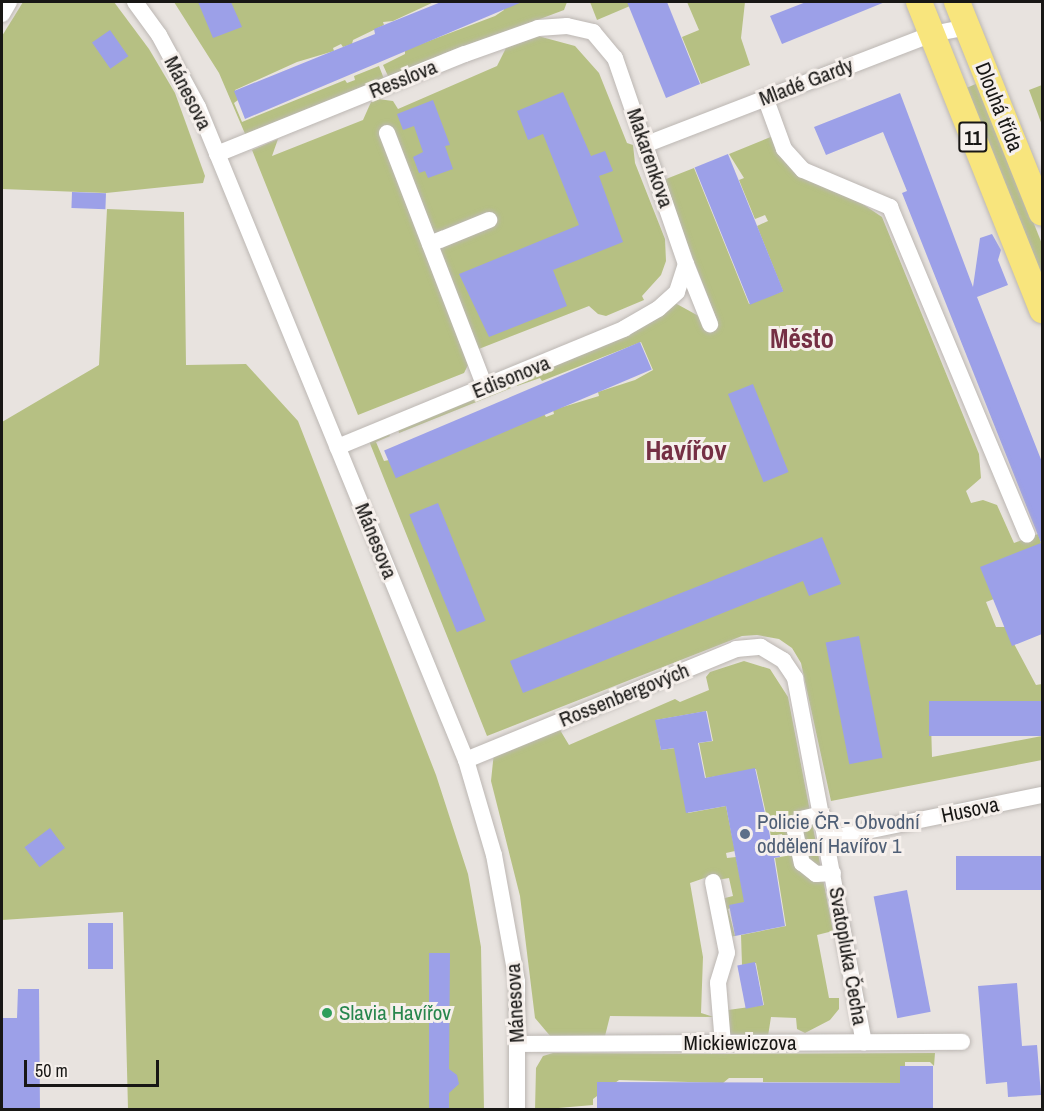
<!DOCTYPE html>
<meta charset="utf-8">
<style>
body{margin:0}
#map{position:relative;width:1044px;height:1111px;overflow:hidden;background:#e8e3df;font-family:"Archivo Narrow",sans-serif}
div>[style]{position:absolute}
.green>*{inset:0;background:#b6c083}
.building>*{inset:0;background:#9ca0e8;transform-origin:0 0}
.roads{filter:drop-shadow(0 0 2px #bcb7b3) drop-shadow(0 0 2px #bcb7b3)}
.street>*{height:16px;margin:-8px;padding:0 8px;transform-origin:8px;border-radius:8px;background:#fff}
.primary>*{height:26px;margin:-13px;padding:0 13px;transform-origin:13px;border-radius:13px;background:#f8e57d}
.dots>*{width:16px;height:16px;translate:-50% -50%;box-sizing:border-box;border:3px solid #f6f0ec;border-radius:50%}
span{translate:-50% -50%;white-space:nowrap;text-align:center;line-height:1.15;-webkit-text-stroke:6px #f6f0ec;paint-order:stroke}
.shield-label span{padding:2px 4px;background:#f6f0ec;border:2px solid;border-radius:4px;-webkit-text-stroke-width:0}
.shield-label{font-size:20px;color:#181715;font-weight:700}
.street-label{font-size:21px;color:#181715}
.service-label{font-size:21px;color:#4e5e75}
.left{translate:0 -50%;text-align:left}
.leisure-label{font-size:21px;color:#27864d}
.district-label{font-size:27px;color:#752f44;font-weight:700}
.frame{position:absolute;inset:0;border:3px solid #181715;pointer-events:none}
.scale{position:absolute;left:24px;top:1060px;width:135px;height:27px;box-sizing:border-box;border:3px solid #181715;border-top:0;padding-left:8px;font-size:18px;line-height:21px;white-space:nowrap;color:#181715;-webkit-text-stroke:4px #f6f0ec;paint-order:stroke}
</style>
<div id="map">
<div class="green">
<div style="clip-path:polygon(23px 2px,114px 2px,149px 49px,175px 93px,205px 176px,203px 183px,106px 193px,2px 189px,2px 36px)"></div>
<div style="clip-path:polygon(174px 2px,434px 2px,393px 21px,383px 22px,384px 25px,353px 40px,352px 44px,343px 47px,341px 44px,333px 48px,334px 51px,297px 62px,235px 90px,238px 100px,234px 103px,242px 122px,345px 80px,347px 83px,355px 80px,354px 76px,379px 66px,384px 79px,246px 136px,219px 73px)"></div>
<div style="clip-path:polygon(500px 2px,567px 2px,564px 10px,388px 76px,383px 65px,405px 54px,405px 50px,495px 16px,504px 10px)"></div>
<div style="clip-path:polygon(590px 2px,628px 2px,630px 6px,597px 20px)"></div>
<div style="clip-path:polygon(687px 2px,745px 2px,741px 38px,750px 65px,701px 84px,682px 37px,699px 30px)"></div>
<div style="clip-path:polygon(538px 36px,575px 46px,599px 73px,627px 143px,633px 145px,635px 163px,665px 239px,666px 261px,661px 275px,642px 296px,644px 300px,606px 316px,598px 314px,589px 306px,466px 354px,469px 363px,464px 373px,358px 415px,252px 150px,278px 139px,272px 156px,363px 120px,371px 102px,378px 99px,393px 101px,398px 109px,497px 66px,506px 48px)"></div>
<div style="clip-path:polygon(978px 83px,1042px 244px,1042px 285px,964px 89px)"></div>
<div style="clip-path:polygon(1042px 85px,1042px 125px,1029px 90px)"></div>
<div style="clip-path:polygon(773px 136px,778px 147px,882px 217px,979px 454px,981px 478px,966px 491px,971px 503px,983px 500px,997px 505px,1014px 543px,1038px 534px,1041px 543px,994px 599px,986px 602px,996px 627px,1005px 627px,1036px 685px,1042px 684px,1042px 701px,931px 723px,932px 757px,1042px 736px,1042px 760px,831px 801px,801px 663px,792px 648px,779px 639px,757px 635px,742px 636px,487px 736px,365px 431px,504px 372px,511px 388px,399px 433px,398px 429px,389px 433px,390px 436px,376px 442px,384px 461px,389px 460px,393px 468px,404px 468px,412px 465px,411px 462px,457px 447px,456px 444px,510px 422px,512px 426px,544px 414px,546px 417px,554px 414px,553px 410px,599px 396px,598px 392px,635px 380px,653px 370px,641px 342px,542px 381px,540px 378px,517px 386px,511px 370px,675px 303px,715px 325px,718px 323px,664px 184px,666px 179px,694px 168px,749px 304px,783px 291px,757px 226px,768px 221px,765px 215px,755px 219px,739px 180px,744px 178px,729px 154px)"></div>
<div style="clip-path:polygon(107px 209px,184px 212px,186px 365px,246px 364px,298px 421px,436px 775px,468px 874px,481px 947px,484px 1109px,128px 1109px,123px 912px,2px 920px,2px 422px,99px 365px)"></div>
<div style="clip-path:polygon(744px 661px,770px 669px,788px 697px,833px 931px,817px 935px,829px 998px,839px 998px,839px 1009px,830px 1020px,805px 1033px,797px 1029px,796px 1018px,771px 1017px,768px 1036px,730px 1034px,728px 1010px,764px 1005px,756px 963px,742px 965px,741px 935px,786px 926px,775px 858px,786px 856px,782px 834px,771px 836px,756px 769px,706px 778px,699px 743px,713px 741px,707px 711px,656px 720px,661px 750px,675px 748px,688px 813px,726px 806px,735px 851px,726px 853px,727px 858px,736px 857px,745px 902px,728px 909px,735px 936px,728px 937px,721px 899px,733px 896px,729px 878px,717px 880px,716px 874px,690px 883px,703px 957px,701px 1013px,714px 1017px,610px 1016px,605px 1036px,551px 1037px,535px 1018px,520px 896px,491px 781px,494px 752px,560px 730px,569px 745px,675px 699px,680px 702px,709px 690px,706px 677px,710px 672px)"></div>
<div style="clip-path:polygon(553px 1053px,726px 1054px,935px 1053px,934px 1066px,930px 1062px,905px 1062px,905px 1066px,901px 1066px,901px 1083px,763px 1082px,763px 1078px,729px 1078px,723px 1083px,619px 1080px,593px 1099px,593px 1105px,535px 1110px,536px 1068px,543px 1056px)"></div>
</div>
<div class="building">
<div style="clip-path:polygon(198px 2px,231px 2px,242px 27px,213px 38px)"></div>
<div style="clip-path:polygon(441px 2px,522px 2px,245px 119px,234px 91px,375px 34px,374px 29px)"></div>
<div style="clip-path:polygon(627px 2px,667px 2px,700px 84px,666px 98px)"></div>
<div style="clip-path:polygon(806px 2px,885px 2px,782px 44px,770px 16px)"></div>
<div style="left:110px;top:30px;width:32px;height:22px;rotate:55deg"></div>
<div style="clip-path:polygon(563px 92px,591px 156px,605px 151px,613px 171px,599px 176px,623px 242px,553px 270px,567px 306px,489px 337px,459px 274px,579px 225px,543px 134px,528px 140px,517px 111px)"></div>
<div style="clip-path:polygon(900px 93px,973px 287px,980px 238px,992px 234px,1001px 250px,998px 260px,1008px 285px,977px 297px,1042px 462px,1042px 634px,1012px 646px,980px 567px,1041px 543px,902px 193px,907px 191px,883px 132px,826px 155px,814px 127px)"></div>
<div style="clip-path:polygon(433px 100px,450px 145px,445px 146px,453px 169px,428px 178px,425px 171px,419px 173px,413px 157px,423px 152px,414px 126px,403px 130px,397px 114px)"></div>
<div style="left:728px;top:154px;width:148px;height:36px;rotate:68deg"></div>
<div style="left:72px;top:192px;width:34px;height:16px;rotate:2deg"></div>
<div style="left:640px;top:342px;width:30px;height:278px;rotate:67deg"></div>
<div style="left:753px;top:384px;width:95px;height:27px;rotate:68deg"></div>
<div style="left:438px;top:503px;width:127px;height:31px;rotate:68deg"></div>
<div style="clip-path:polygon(822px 537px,841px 584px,809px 596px,803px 581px,523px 693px,510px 661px)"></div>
<div style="left:859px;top:636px;width:124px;height:34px;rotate:79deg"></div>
<div style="left:1042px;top:701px;width:35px;height:113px;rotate:90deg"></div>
<div style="clip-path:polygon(706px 711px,712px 741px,698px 743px,705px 778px,755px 768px,770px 836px,775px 835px,780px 857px,774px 858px,785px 926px,735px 936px,729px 905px,744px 902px,726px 806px,686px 813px,674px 748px,661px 750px,655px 720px)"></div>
<div style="left:50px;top:828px;width:25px;height:32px;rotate:53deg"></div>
<div style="left:1042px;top:856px;width:34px;height:86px;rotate:90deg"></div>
<div style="left:907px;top:890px;width:124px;height:34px;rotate:79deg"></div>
<div style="left:88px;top:923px;width:25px;height:46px"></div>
<div style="clip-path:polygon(429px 953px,450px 953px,449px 1069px,457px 1075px,459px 1084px,449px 1093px,449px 1110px,429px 1110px)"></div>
<div style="left:755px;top:962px;width:44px;height:18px;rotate:79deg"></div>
<div style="clip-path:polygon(1017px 983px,1022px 1046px,1037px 1045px,1041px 1095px,1008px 1097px,1007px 1082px,986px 1084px,978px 986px)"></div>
<div style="clip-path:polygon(18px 989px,39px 989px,40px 1110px,2px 1110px,2px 1018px,17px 1018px)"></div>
<div style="clip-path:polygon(900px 1066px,933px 1066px,933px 1110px,597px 1110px,597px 1082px,900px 1083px)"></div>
</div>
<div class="roads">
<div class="street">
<div style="left:135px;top:2px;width:41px;rotate:54deg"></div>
<div style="left:159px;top:35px;width:82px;rotate:61.6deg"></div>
<div style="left:198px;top:107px;width:706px;rotate:67.69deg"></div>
<div style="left:466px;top:760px;width:99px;rotate:73.6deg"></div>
<div style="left:494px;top:855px;width:129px;rotate:79.7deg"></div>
<div style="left:517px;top:982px;width:128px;rotate:90deg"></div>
<div style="left:2px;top:14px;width:14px;rotate:-60deg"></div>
<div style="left:765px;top:97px;width:55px;rotate:69.9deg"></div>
<div style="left:784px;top:149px;width:28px;rotate:48deg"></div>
<div style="left:803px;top:170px;width:95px;rotate:23deg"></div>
<div style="left:890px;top:207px;width:355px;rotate:67.3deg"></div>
<div style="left:387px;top:133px;width:272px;rotate:68.9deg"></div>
<div style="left:647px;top:144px;width:305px;rotate:-21.1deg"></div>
<div style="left:932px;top:34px;width:36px;rotate:-11deg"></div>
<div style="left:217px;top:154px;width:267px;rotate:-22deg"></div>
<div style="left:465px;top:54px;width:77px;rotate:-19.6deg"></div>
<div style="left:538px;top:28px;width:29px;rotate:-4deg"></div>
<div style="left:567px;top:26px;width:27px;rotate:13deg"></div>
<div style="left:593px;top:32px;width:34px;rotate:50deg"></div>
<div style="left:615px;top:58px;width:218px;rotate:71deg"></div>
<div style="left:686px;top:264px;width:29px;rotate:108deg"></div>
<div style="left:677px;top:292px;width:25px;rotate:138deg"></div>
<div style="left:658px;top:309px;width:39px;rotate:150deg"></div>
<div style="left:624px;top:329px;width:310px;rotate:157.6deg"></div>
<div style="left:430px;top:244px;width:64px;rotate:-22.1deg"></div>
<div style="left:686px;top:264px;width:65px;rotate:68.2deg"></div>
<div style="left:466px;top:760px;width:292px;rotate:-22.3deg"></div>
<div style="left:736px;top:649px;width:25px;rotate:-5deg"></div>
<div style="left:761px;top:647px;width:26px;rotate:31deg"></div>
<div style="left:783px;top:660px;width:22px;rotate:56deg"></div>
<div style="left:795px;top:678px;width:371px;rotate:79.3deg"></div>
<div style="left:822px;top:814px;width:22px;rotate:167deg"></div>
<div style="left:801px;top:819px;width:13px;rotate:117deg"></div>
<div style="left:795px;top:831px;width:33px;rotate:78deg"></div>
<div style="left:802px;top:863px;width:18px;rotate:38deg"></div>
<div style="left:816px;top:874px;width:17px;rotate:-3deg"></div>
<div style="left:827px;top:839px;width:219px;rotate:-11.6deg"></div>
<div style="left:713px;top:882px;width:72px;rotate:78.8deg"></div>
<div style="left:727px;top:953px;width:31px;rotate:107deg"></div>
<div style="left:718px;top:983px;width:61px;rotate:85.3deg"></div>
<div style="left:517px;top:1044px;width:445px;rotate:-0.3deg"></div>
</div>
<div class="primary">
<div style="left:919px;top:2px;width:332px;rotate:68.2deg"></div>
<div style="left:957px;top:2px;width:227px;rotate:68.1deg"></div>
</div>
</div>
<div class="dots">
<div style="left:745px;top:834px;background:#5c6f8a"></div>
<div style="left:327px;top:1013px;background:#2e9e5b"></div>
</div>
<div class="shield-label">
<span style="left:973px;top:137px">11</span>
</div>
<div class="street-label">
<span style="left:403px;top:79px;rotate:-22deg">Resslova</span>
<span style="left:806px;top:82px;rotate:-21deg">Mladé Gardy</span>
<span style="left:188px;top:93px;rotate:63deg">Mánesova</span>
<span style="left:999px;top:107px;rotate:68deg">Dlouhá třída</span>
<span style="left:650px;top:158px;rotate:71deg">Makarenkova</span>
<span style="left:511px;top:377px;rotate:-22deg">Edisonova</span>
<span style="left:376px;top:541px;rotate:68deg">Mánesova</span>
<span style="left:624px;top:695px;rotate:-22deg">Rossenbergových</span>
<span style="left:970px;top:810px;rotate:-12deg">Husova</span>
<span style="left:848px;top:956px;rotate:80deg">Svatopluka Čecha</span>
<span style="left:515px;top:1003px;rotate:-93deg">Mánesova</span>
<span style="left:740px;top:1043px">Mickiewiczova</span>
</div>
<div class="service-label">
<span class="left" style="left:757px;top:834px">Policie ČR - Obvodní<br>oddělení Havířov 1</span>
</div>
<div class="leisure-label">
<span class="left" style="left:339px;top:1013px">Slavia Havířov</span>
</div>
<div class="district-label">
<span style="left:802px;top:339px">Město</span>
<span style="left:686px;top:451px">Havířov</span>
</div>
<div class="frame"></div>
<div class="scale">50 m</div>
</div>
